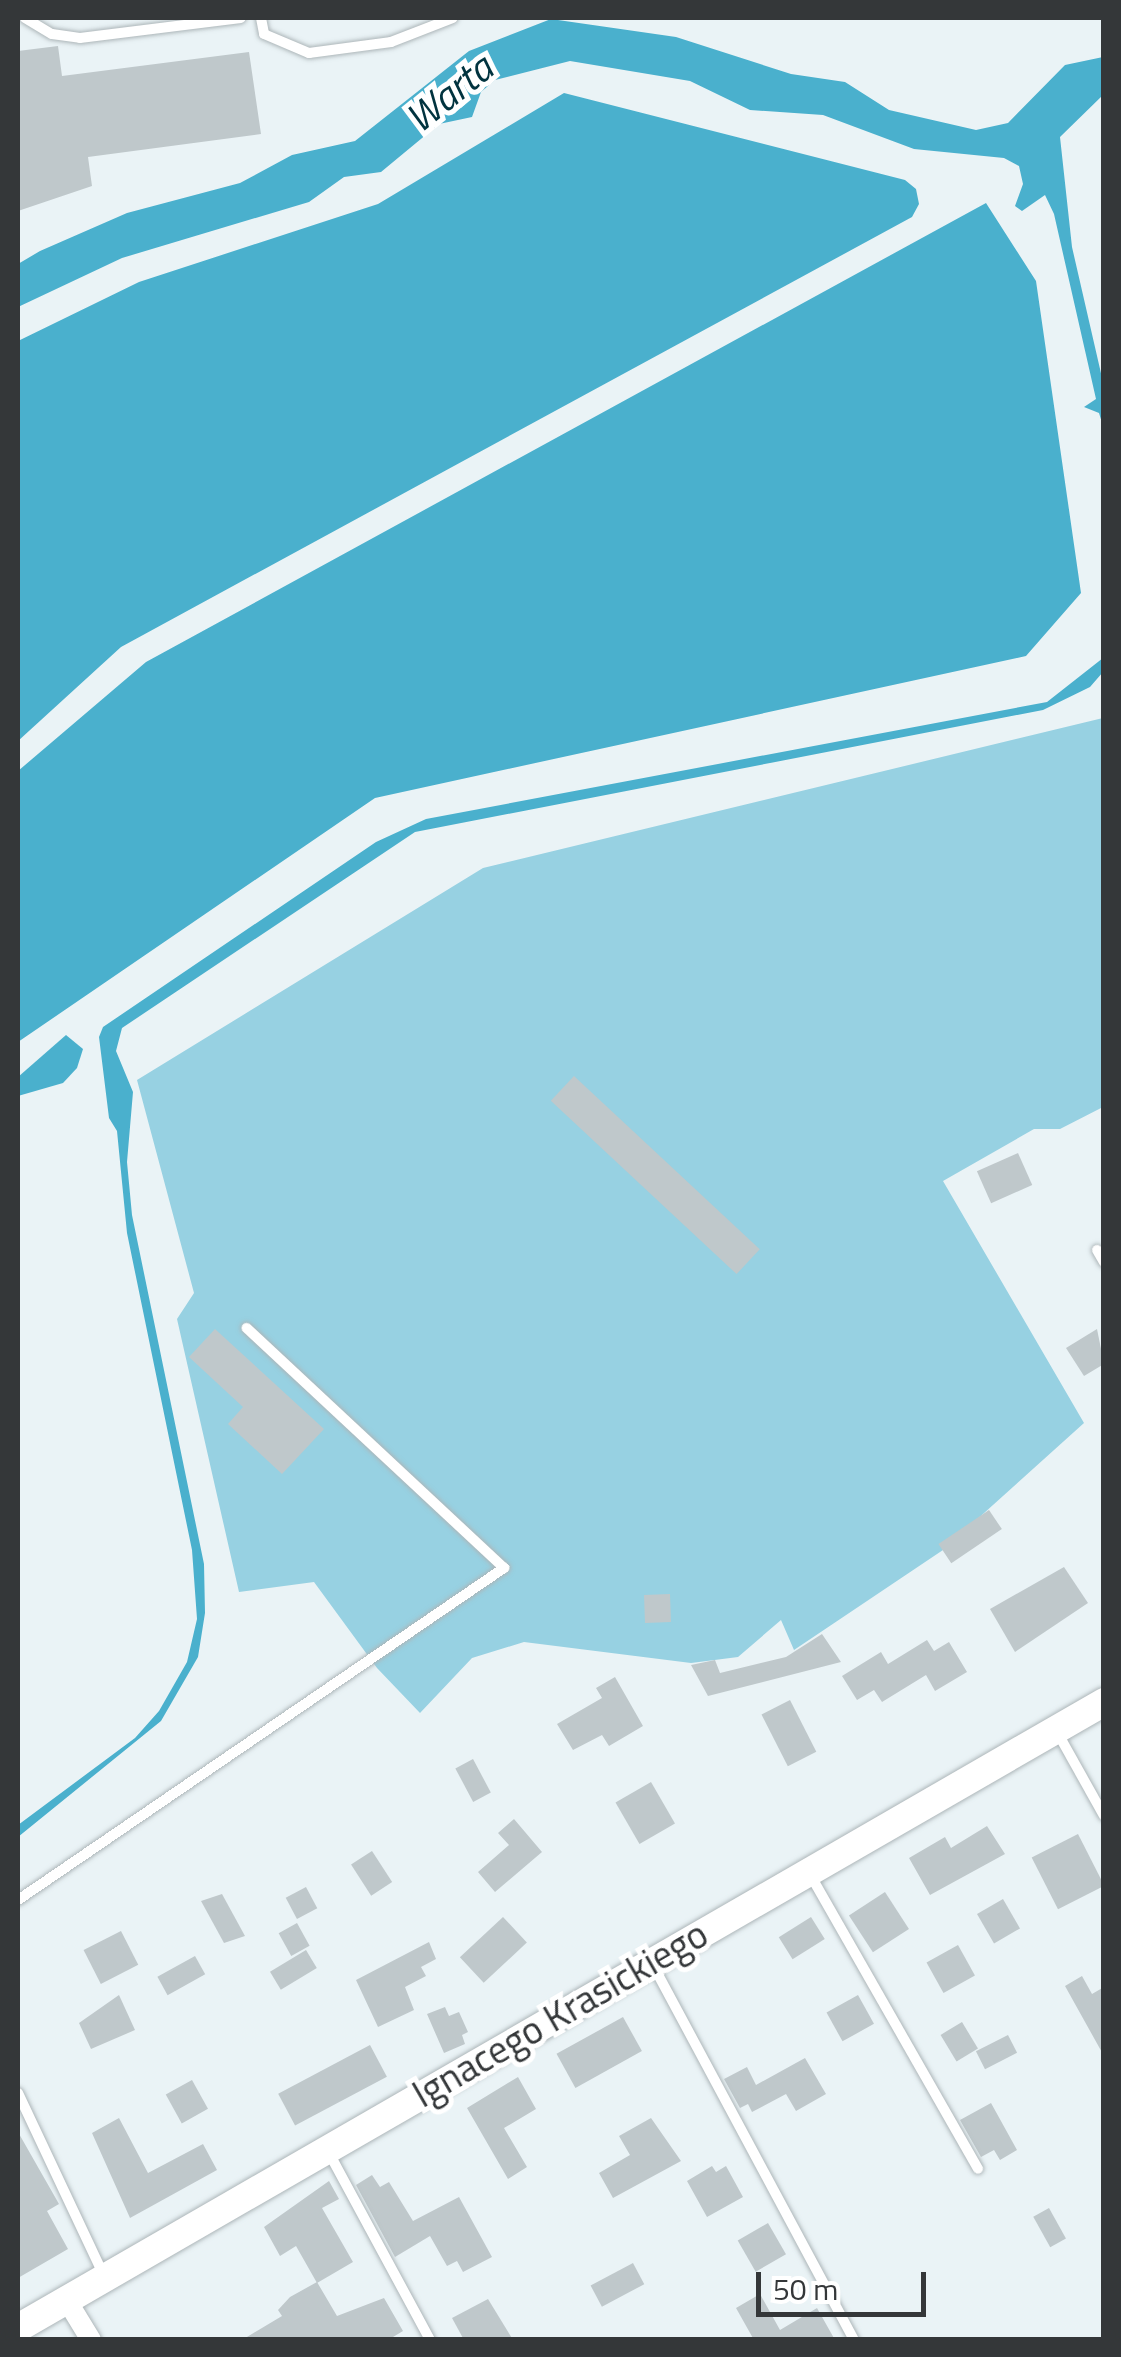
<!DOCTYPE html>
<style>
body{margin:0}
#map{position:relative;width:1121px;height:2357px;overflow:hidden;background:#eaf3f6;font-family:"Titillium Web",sans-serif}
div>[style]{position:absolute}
.green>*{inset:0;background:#97d1e2}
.water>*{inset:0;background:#4ab0cd}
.building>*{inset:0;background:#bfc8cb;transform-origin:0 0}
.roads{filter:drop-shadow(0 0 2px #adb6b9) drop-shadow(0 0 2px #adb6b9)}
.service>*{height:10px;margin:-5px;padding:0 5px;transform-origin:5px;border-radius:5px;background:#fff}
.minor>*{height:20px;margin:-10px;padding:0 10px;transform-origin:10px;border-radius:10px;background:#fff}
.tertiary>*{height:28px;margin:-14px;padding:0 14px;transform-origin:14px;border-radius:14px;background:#fff}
span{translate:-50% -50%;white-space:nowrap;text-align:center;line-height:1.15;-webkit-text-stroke:10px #fff;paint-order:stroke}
.street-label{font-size:38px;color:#343739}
.water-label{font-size:40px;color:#01333f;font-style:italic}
.frame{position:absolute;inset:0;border:20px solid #343739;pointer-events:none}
.scale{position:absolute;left:756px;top:2272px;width:170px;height:45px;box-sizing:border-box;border:5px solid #343739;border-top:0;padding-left:12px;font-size:30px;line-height:35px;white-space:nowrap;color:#343739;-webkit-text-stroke:8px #fff;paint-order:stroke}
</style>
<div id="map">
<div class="green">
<div style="clip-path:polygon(1103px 718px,1103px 1107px,1060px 1129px,1034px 1129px,943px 1181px,1084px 1423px,943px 1550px,794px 1650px,781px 1620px,738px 1657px,691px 1663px,524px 1642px,472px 1658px,420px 1713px,377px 1668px,314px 1582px,239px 1592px,177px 1319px,194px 1293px,137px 1080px,483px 868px)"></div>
</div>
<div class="water">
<div style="clip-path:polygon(551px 19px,676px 37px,791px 74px,845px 82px,889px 110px,976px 130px,1008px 123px,1065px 65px,1103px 57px,1103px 95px,1060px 137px,1072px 247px,1103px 382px,1103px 426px,1099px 413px,1084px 407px,1096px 399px,1054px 214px,1045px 195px,1022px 211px,1015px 206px,1023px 184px,1019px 166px,1004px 158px,914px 149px,823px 115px,750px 110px,690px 81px,570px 61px,495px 80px,481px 92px,472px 117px,439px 124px,381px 172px,344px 177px,309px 202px,122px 258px,18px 307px,18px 264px,40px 251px,127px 213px,240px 183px,292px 155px,355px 141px,469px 51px)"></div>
<div style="clip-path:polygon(564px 93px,905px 180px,916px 189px,919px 204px,912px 217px,121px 647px,18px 741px,18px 341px,139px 282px,378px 204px)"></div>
<div style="clip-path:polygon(986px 203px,1036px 281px,1081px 593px,1026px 656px,375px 798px,18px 1042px,18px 771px,146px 662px)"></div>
<div style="clip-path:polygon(1103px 658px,1103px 672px,1090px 687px,1043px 710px,415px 832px,122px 1028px,116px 1051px,133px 1092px,127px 1162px,132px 1215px,204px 1564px,205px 1613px,198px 1657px,161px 1721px,18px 1837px,18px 1825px,135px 1738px,159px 1711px,187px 1662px,197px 1619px,192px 1550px,127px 1233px,117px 1131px,109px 1118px,99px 1037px,103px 1027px,376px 842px,426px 819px,1047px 702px)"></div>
<div style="clip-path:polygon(66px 1035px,83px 1049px,77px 1068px,63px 1083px,18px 1096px,18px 1077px)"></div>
</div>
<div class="building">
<div style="clip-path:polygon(58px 46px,62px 76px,249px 52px,261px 134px,88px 157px,92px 186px,18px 211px,18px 51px)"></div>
<div style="left:574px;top:1076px;width:254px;height:34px;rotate:43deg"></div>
<div style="left:1018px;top:1153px;width:35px;height:45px;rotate:66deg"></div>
<div style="clip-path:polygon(215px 1329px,324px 1429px,282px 1474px,228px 1424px,243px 1407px,189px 1357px)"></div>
<div style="clip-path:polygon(1097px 1329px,1104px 1364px,1084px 1376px,1066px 1348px)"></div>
<div style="left:989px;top:1510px;width:23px;height:61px;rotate:56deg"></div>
<div style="clip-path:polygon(1064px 1567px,1088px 1603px,1015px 1652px,990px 1609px)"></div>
<div style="left:670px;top:1594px;width:28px;height:26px;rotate:88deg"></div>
<div style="clip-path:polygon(822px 1634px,841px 1662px,708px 1696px,691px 1665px,715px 1660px,720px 1673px,786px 1657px)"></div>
<div style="clip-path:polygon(927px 1640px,934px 1651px,949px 1642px,967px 1672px,935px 1691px,926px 1675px,882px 1702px,874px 1690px,857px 1700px,842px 1676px,881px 1652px,888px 1664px)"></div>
<div style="clip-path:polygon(615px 1677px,643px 1726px,609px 1746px,602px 1735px,573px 1750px,557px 1724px,602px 1698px,596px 1688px)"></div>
<div style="left:790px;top:1700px;width:58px;height:32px;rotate:63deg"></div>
<div style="left:473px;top:1759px;width:38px;height:20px;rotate:62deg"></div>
<div style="left:651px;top:1782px;width:48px;height:41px;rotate:60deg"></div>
<div style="clip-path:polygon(514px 1819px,542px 1852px,495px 1892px,478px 1872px,509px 1845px,498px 1833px)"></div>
<div style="clip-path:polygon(987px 1826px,1005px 1854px,930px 1895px,909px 1858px,945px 1837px,951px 1848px)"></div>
<div style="left:1078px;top:1834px;width:58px;height:52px;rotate:63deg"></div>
<div style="left:372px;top:1851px;width:37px;height:25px;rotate:57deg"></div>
<div style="left:306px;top:1887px;width:24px;height:23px;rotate:62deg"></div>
<div style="left:885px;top:1892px;width:44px;height:43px;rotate:57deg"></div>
<div style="clip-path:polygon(222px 1894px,245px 1936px,224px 1943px,201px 1901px)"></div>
<div style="left:1003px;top:1899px;width:34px;height:30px;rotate:60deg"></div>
<div style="left:503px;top:1917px;width:35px;height:59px;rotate:47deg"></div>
<div style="left:811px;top:1917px;width:26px;height:38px;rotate:58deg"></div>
<div style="left:297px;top:1923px;width:26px;height:21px;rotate:61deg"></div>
<div style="left:121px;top:1931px;width:38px;height:42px;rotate:63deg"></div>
<div style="clip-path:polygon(429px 1942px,436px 1959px,421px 1967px,426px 1976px,405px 1987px,414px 2010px,378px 2027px,356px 1980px)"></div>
<div style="left:958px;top:1945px;width:35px;height:36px;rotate:61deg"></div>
<div style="left:306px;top:1950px;width:21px;height:42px;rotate:59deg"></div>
<div style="left:195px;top:1956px;width:21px;height:43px;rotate:61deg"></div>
<div style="clip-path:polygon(1082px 1976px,1092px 1994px,1104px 1987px,1104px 2056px,1065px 1986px)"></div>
<div style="clip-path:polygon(119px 1995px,135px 2030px,91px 2049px,79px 2023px)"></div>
<div style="left:858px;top:1995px;width:33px;height:36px;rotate:61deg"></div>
<div style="clip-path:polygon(445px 2007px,449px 2016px,459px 2012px,468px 2032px,462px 2035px,465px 2044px,444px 2053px,427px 2014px)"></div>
<div style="left:623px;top:2017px;width:39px;height:76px;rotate:61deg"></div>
<div style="left:962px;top:2022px;width:31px;height:25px;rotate:59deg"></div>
<div style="left:1008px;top:2035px;width:20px;height:36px;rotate:63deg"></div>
<div style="left:370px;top:2045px;width:36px;height:104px;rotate:62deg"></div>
<div style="clip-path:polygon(805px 2058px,826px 2094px,796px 2111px,786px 2094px,752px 2112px,748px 2104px,740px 2108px,724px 2079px,747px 2067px,756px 2085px)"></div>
<div style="clip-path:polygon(518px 2077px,536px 2109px,504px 2128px,527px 2167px,508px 2179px,467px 2108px)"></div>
<div style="left:192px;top:2080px;width:33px;height:30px;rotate:61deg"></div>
<div style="clip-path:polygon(991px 2103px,1017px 2150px,1000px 2160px,994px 2150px,981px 2157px,960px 2120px)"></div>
<div style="clip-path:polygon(119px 2118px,148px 2173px,203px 2144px,217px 2170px,130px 2218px,92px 2133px)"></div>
<div style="clip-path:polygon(651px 2118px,681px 2161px,613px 2198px,599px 2173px,630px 2155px,619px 2136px)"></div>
<div style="clip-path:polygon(18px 2132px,59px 2204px,47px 2211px,68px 2249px,18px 2278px)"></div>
<div style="clip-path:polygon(712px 2166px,716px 2172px,726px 2166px,743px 2197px,707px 2217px,687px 2181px)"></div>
<div style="clip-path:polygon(372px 2175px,380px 2187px,389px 2182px,413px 2221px,459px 2197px,492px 2257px,463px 2272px,457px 2261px,447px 2266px,430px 2236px,395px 2257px,356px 2185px)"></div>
<div style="clip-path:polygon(329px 2181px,339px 2199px,322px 2208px,353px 2262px,317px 2283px,296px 2246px,280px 2256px,264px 2227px)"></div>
<div style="left:1049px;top:2208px;width:35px;height:18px;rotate:61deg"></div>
<div style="left:768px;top:2223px;width:36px;height:35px;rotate:60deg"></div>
<div style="left:633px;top:2263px;width:24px;height:48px;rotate:62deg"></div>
<div style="clip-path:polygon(317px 2282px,337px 2316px,384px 2298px,403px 2331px,388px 2340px,242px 2340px,282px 2316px,278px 2310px,290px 2297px)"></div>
<div style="clip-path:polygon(760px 2294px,780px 2330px,817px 2308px,835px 2340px,754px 2340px,736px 2308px)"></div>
<div style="clip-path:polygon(488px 2299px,513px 2340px,464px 2340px,452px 2318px)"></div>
</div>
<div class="roads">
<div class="service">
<div style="left:25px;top:18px;width:31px;rotate:31deg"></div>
<div style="left:52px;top:34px;width:28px;rotate:8deg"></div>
<div style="left:80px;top:38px;width:162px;rotate:-7.1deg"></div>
<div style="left:261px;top:18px;width:16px;rotate:79deg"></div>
<div style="left:264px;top:34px;width:49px;rotate:22.9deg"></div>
<div style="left:309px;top:53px;width:83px;rotate:-7.6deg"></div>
<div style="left:391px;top:42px;width:66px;rotate:-21.2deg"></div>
<div style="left:1097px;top:1250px;width:14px;rotate:60deg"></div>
<div style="left:1056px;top:1730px;width:98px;rotate:60.8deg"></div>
<div style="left:811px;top:1876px;width:337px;rotate:60.3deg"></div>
<div style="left:18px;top:1900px;width:589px;rotate:-34.34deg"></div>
<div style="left:504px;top:1568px;width:352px;rotate:-137deg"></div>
<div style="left:654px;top:1967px;width:423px;rotate:61.8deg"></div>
<div style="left:18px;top:2093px;width:202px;rotate:64.8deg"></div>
<div style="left:329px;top:2153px;width:213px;rotate:61.6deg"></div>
</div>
<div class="minor">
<div style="left:66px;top:2299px;width:48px;rotate:58.6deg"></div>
</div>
<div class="tertiary">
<div style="left:18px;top:2328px;width:1254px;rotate:-29.96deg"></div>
</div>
</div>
<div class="street-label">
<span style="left:560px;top:2014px;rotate:-30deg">Ignacego Krasickiego</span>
</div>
<div class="water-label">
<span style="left:449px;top:93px;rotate:-39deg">Warta</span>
</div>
<div class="frame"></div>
<div class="scale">50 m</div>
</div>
